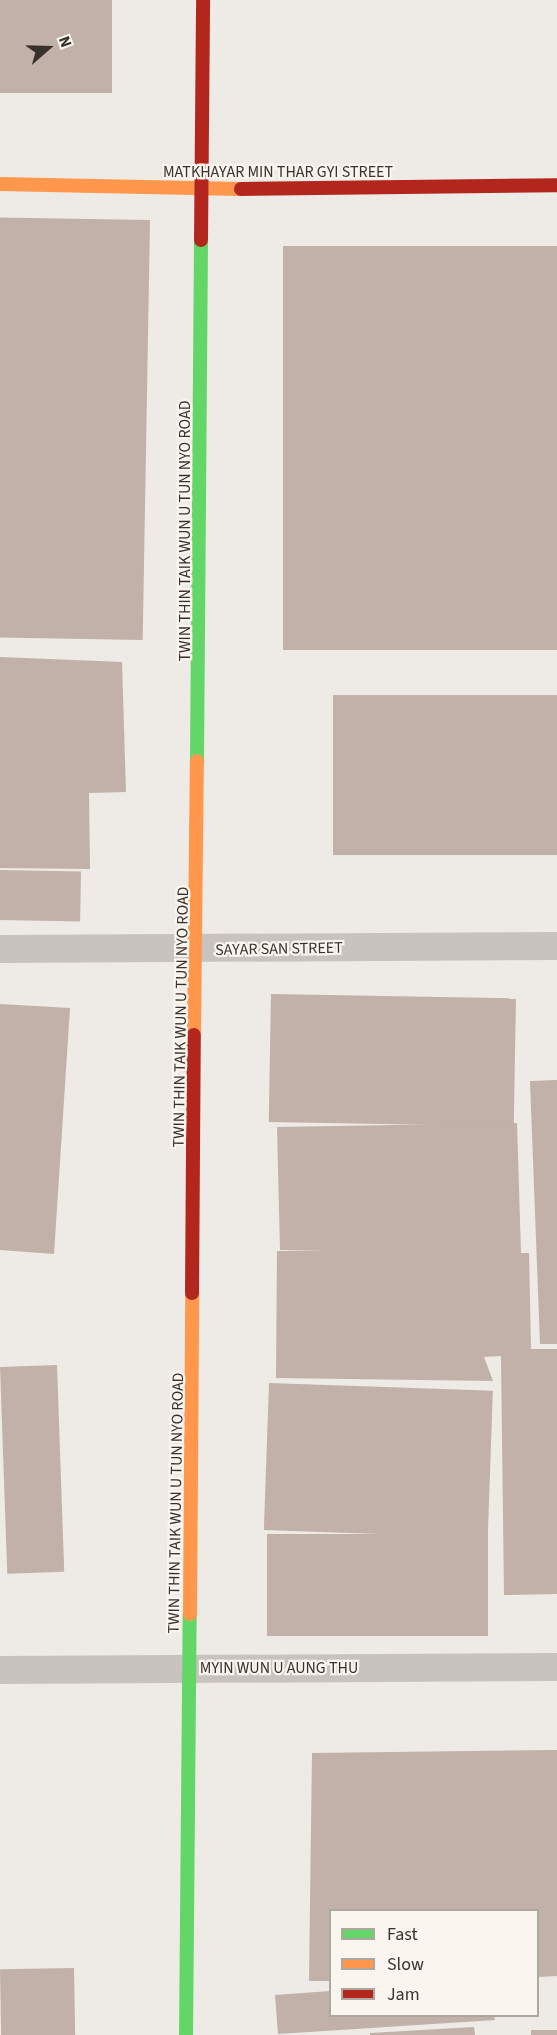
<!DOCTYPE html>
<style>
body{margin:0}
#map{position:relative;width:557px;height:2035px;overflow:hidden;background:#eeeae5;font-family:"Source Sans 3",sans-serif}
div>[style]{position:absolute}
.building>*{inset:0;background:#c1b1a8;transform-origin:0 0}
.street>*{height:28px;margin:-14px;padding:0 14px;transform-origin:14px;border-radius:14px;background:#c8c3be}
.fast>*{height:14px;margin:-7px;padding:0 7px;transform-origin:7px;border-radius:7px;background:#63d668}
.slow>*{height:14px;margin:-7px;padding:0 7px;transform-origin:7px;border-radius:7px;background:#ff974d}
.jam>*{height:14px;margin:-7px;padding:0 7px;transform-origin:7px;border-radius:7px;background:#b3261e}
span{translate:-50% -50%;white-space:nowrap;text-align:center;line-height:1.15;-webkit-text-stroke:4.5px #faf5ee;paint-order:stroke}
.street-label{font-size:16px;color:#39312b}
.legend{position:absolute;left:329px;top:1909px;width:210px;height:108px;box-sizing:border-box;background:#faf5ee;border:2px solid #ada7a0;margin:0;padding:8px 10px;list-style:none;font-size:18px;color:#39312b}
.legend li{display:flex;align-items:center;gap:12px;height:30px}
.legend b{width:30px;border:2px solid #ada7a0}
.north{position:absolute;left:18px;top:18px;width:60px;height:60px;-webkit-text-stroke:4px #faf5ee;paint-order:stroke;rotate:70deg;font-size:16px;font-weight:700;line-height:24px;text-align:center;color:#39312b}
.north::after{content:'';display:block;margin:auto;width:21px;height:27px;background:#39312b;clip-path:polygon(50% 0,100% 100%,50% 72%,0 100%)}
</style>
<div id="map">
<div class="building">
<div style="left:0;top:0;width:112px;height:93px"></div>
<div style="left:150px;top:220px;width:420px;height:150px;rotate:91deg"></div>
<div style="left:557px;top:246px;width:404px;height:274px;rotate:90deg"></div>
<div style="clip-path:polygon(0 657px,122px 662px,126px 792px,89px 793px,90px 869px,0 868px)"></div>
<div style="left:557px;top:695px;width:160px;height:224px;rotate:90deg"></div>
<div style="left:0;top:870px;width:81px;height:50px;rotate:1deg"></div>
<div style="left:271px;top:994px;width:245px;height:128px;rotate:1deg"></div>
<div style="clip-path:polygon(0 1004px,70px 1008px,54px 1254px,0 1250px)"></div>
<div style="clip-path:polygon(557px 1080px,557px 1344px,540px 1344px,530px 1081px)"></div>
<div style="clip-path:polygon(517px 1123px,521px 1253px,529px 1253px,531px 1349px,557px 1349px,557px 1594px,504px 1595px,501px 1356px,484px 1357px,493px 1381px,276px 1378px,277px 1251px,326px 1251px,280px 1250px,277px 1127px)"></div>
<div style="left:57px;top:1365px;width:207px;height:57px;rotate:88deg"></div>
<div style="left:269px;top:1383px;width:224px;height:147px;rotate:2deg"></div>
<div style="left:488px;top:1534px;width:102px;height:221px;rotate:90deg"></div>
<div style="clip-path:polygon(557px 1750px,557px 1976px,538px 1977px,538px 1910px,330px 1910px,330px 1981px,309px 1981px,312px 1753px)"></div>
<div style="left:74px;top:1968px;width:67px;height:74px;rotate:89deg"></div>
<div style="clip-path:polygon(330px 1991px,330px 2016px,494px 2016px,495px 2020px,278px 2034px,275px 1995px)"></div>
<div style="clip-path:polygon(474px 2027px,475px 2035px,370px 2035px,370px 2033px)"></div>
<div style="left:531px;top:2030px;width:26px;height:5px"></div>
</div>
<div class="street">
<div style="left:0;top:949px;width:557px;rotate:-0.31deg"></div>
<div style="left:0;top:1670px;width:557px;rotate:-0.31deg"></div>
</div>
<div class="fast">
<div style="left:197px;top:761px;width:521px;rotate:-89.56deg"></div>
<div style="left:186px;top:2035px;width:421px;rotate:-89.5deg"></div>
</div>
<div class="slow">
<div style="left:0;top:184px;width:241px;rotate:1.2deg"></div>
<div style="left:194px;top:1035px;width:274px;rotate:-89.4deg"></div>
<div style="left:190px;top:1614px;width:321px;rotate:-89.6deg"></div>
</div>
<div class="jam">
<div style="left:241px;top:189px;width:316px;rotate:-0.7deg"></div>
<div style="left:201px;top:240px;width:240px;rotate:-89.5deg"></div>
<div style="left:192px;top:1293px;width:258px;rotate:-89.6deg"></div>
</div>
<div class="street-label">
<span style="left:278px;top:172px">MATKHAYAR MIN THAR GYI STREET</span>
<span style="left:185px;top:531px;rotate:-90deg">TWIN THIN TAIK WUN U TUN NYO ROAD</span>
<span style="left:279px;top:949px;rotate:-1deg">SAYAR SAN STREET</span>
<span style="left:181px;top:1017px;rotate:-89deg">TWIN THIN TAIK WUN U TUN NYO ROAD</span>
<span style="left:176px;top:1503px;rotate:-89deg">TWIN THIN TAIK WUN U TUN NYO ROAD</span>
<span style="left:279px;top:1668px">MYIN WUN U AUNG THU</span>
</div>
<ul class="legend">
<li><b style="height:8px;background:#63d668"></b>Fast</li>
<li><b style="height:8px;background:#ff974d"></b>Slow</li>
<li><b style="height:8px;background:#b3261e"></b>Jam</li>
</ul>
<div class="north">N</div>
</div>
